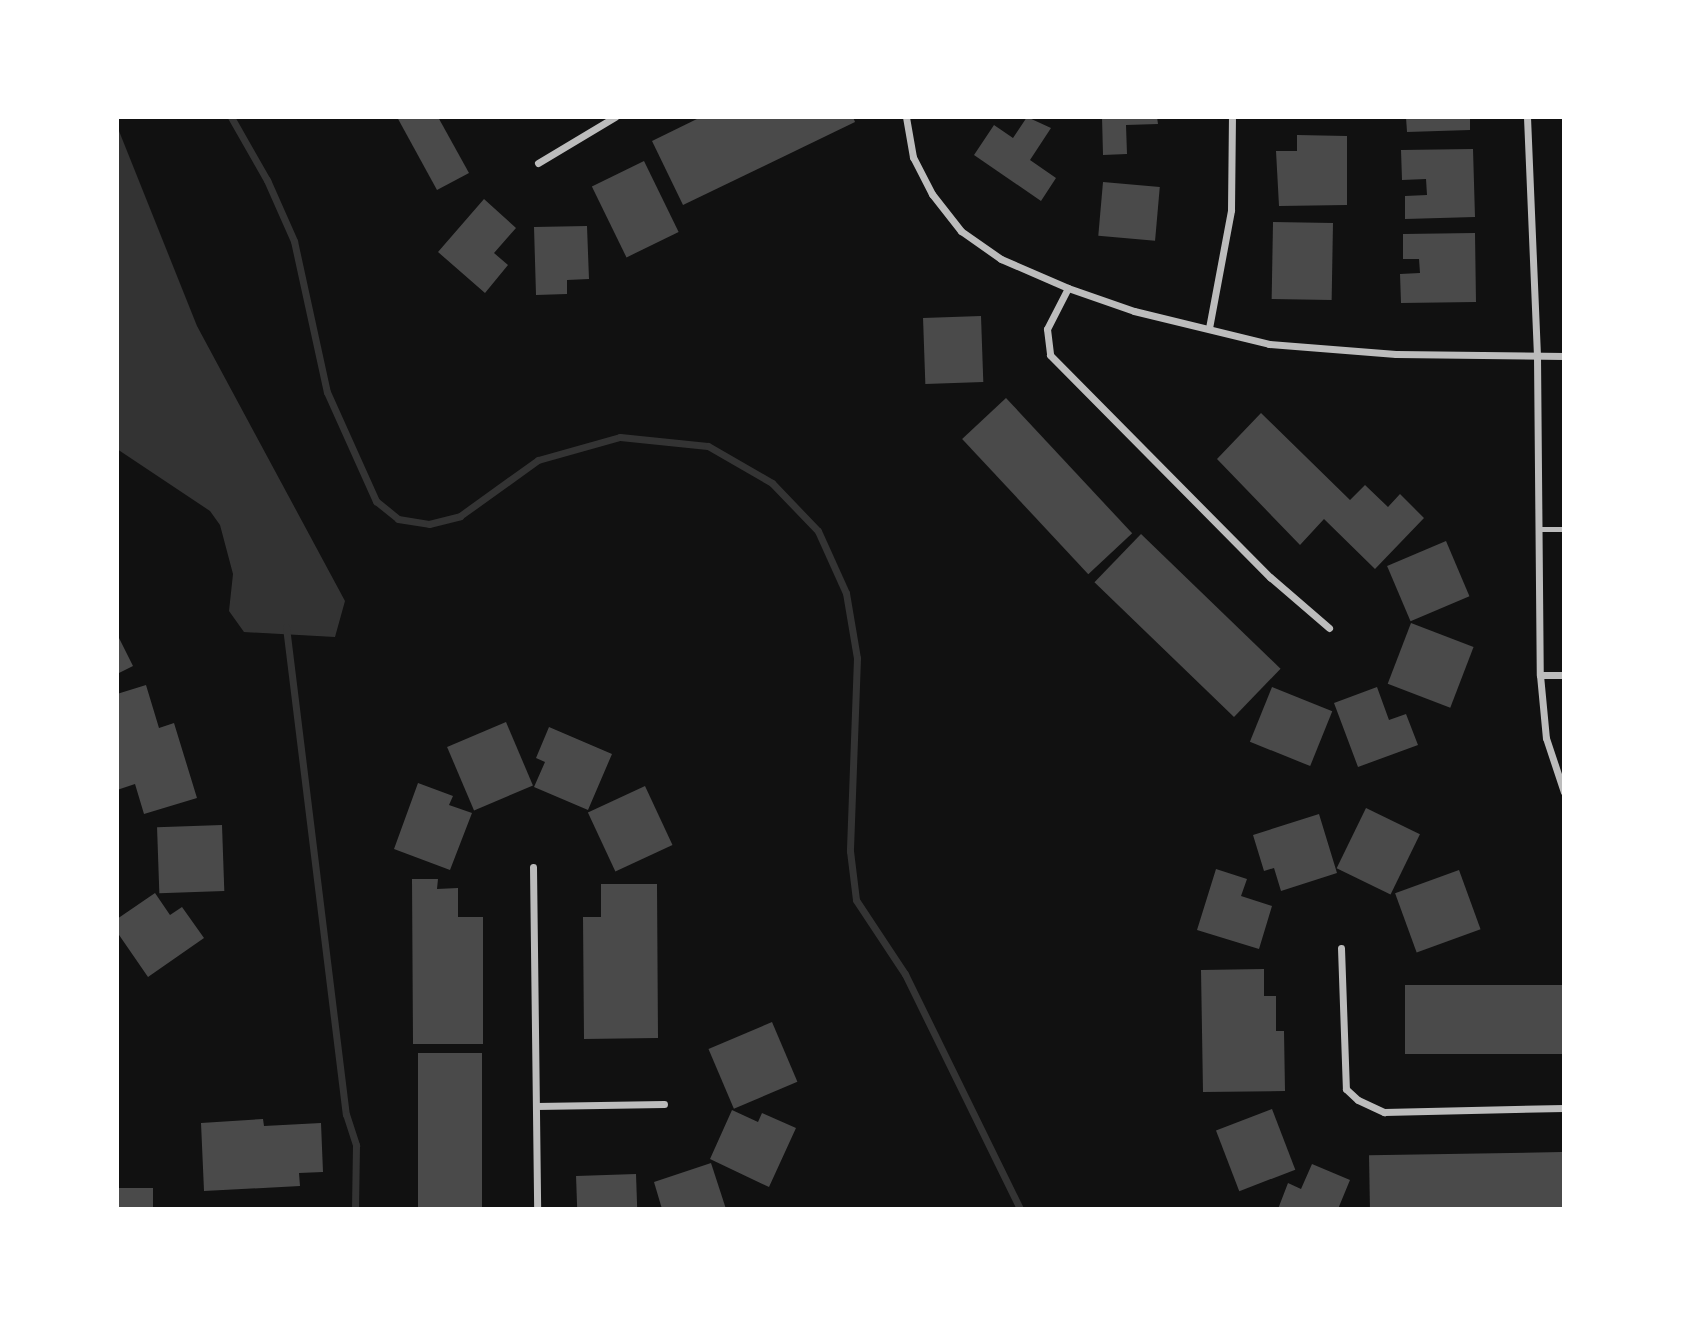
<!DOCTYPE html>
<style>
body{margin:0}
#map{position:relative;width:1681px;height:1326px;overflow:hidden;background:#111;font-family:Raleway,sans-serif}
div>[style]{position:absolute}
.water>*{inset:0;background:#333}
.stream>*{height:7px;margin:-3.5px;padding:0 3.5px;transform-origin:3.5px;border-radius:3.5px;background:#333}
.building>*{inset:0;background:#4a4a4a;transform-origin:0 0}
.service>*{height:5px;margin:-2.5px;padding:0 2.5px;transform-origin:2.5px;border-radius:2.5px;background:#bcbcbc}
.minor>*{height:7px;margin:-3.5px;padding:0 3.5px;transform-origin:3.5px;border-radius:3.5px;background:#bcbcbc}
span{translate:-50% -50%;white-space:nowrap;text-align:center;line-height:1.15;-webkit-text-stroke:6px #fff;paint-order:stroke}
.frame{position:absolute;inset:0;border:119px solid #fff;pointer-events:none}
</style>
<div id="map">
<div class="water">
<div style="clip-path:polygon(117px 126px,197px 326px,345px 601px,335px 637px,244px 632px,229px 611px,233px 574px,220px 525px,210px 511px,117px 449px)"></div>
</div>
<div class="stream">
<div style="left:231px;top:117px;width:73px;rotate:60.3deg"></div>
<div style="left:267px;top:180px;width:67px;rotate:66.1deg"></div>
<div style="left:294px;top:241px;width:155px;rotate:77.7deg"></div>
<div style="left:327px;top:392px;width:120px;rotate:65.8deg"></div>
<div style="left:376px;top:501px;width:28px;rotate:39deg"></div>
<div style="left:398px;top:519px;width:31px;rotate:9deg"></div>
<div style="left:429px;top:524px;width:32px;rotate:-14deg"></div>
<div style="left:460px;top:516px;width:96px;rotate:-35.7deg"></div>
<div style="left:538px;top:460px;width:85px;rotate:-15.7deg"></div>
<div style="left:620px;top:437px;width:88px;rotate:5.8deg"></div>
<div style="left:708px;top:446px;width:74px;rotate:30deg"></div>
<div style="left:772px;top:483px;width:66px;rotate:46.2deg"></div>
<div style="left:818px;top:531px;width:68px;rotate:65.7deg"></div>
<div style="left:846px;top:593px;width:66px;rotate:80.4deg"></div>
<div style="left:857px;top:658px;width:193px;rotate:92.1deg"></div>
<div style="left:850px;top:851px;width:49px;rotate:83deg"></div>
<div style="left:856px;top:900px;width:89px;rotate:56.5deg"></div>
<div style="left:905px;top:974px;width:262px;rotate:63.9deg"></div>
<div style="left:286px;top:627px;width:491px;rotate:83deg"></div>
<div style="left:346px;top:1114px;width:33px;rotate:72deg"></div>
<div style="left:356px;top:1145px;width:64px;rotate:90.9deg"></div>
</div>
<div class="building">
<div style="clip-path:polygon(397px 117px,438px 117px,469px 173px,437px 190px)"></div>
<div style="clip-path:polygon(701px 117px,853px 117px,855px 122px,683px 205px,652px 141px)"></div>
<div style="clip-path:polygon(1027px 117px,1051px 128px,1030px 160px,1056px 178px,1041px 201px,974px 155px,994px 125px,1013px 138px)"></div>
<div style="clip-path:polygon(1102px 117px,1157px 117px,1158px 124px,1126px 125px,1127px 154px,1103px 155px)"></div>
<div style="clip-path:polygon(1406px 117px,1470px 117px,1470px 130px,1407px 132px)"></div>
<div style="clip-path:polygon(1297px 135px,1347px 136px,1347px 205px,1279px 206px,1276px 151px,1297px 151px)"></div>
<div style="clip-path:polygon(1473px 149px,1475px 217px,1405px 219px,1405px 196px,1427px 195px,1426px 179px,1402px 180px,1401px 150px)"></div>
<div style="left:644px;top:161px;width:79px;height:58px;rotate:64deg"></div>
<div style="left:1103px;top:182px;width:57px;height:54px;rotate:5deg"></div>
<div style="clip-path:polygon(484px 199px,516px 228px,494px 253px,508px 265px,485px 293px,438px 252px)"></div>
<div style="left:1273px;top:222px;width:60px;height:77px;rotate:1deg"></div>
<div style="clip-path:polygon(587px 226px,589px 279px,567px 280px,567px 294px,536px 295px,534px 227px)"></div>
<div style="clip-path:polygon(1475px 233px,1476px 302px,1401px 303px,1400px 274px,1420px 273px,1419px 259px,1403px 259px,1403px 234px)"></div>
<div style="left:981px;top:316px;width:66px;height:58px;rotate:88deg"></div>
<div style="left:1006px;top:398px;width:185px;height:60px;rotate:47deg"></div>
<div style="clip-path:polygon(1261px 413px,1350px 500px,1365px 485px,1388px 507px,1400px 494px,1424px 518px,1375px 569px,1324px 519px,1300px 545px,1217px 459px)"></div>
<div style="left:1141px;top:534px;width:194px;height:67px;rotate:44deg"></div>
<div style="left:1446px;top:541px;width:60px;height:64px;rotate:67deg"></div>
<div style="left:1411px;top:623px;width:67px;height:65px;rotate:21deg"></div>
<div style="clip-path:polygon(117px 634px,133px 666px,117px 674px)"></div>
<div style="clip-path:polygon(146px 685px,159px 728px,174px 723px,197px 798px,144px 814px,135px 784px,117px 790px,117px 694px)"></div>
<div style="left:1272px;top:687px;width:65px;height:59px;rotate:22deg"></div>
<div style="clip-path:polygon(1377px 687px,1389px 720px,1406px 714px,1418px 745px,1358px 767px,1334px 703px)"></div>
<div style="left:506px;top:722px;width:69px;height:64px;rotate:67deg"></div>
<div style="clip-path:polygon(549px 727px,612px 754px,588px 810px,534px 787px,545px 762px,536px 758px)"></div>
<div style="clip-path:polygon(418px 783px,453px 796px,449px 805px,472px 813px,450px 870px,394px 849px)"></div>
<div style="left:645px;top:786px;width:65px;height:63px;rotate:65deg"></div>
<div style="left:1366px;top:808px;width:60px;height:67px;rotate:26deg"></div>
<div style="clip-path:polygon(1319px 814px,1337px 873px,1281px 891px,1274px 868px,1264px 871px,1253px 835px)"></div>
<div style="left:222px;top:825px;width:66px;height:65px;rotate:88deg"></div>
<div style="clip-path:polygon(1216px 869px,1247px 879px,1241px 896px,1272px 906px,1259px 949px,1197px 930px)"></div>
<div style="left:1459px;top:870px;width:63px;height:68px;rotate:70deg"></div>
<div style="clip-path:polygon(412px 879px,438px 879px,437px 889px,458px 888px,458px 917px,483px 917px,483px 1044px,413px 1044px)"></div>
<div style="clip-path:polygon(601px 884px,657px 884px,658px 1038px,584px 1039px,583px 917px,601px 917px)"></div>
<div style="clip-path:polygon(155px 893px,170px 915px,182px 907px,204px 938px,148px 977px,117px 932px,117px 919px)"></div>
<div style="clip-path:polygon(1264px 969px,1264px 996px,1276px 996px,1276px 1031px,1284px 1031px,1285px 1091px,1203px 1092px,1201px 970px)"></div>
<div style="left:1564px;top:985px;width:69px;height:159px;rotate:90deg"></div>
<div style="left:772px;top:1022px;width:65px;height:69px;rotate:67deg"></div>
<div style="left:418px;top:1053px;width:64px;height:156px"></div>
<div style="left:1272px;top:1109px;width:65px;height:60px;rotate:69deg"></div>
<div style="clip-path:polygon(732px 1110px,758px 1122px,762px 1113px,796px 1128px,769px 1187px,710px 1159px)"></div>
<div style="clip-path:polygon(263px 1119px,264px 1126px,321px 1123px,323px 1172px,299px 1173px,300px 1186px,204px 1191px,201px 1123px)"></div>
<div style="left:1562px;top:1152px;width:57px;height:193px;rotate:89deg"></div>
<div style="clip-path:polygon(711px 1163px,726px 1209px,662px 1209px,654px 1182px)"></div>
<div style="clip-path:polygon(1312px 1164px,1350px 1180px,1338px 1209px,1278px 1209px,1288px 1183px,1301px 1189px)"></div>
<div style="left:636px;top:1174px;width:35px;height:60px;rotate:88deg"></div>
<div style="left:117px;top:1188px;width:36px;height:21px"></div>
</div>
<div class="service">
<div style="left:1540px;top:529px;width:24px"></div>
</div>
<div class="minor">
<div style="left:906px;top:117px;width:41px;rotate:80.1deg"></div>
<div style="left:913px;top:157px;width:42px;rotate:62.8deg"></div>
<div style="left:932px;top:194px;width:47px;rotate:51.9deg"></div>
<div style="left:961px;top:231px;width:49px;rotate:35deg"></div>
<div style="left:1001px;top:259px;width:73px;rotate:23.4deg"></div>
<div style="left:1068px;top:288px;width:70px;rotate:19.2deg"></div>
<div style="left:1134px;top:311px;width:139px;rotate:13.7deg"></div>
<div style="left:1269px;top:344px;width:127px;rotate:4.5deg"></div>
<div style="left:1396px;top:354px;width:168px;rotate:0.7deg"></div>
<div style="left:1527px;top:117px;width:239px;rotate:87.6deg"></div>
<div style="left:1537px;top:356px;width:319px;rotate:89.5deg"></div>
<div style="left:1540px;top:675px;width:63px;rotate:84.6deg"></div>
<div style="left:1546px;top:738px;width:57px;rotate:71.6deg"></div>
<div style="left:538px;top:163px;width:90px;rotate:-30.9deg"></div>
<div style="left:1068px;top:288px;width:46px;rotate:117.1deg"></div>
<div style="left:1047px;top:329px;width:26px;rotate:83deg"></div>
<div style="left:1050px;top:355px;width:313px;rotate:45.3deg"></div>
<div style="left:1270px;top:577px;width:78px;rotate:40.8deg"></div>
<div style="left:1209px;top:328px;width:120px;rotate:-79.4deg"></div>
<div style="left:1231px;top:210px;width:93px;rotate:-89.4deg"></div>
<div style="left:1540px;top:675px;width:24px"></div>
<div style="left:533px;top:867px;width:342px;rotate:89.3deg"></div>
<div style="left:1341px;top:948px;width:141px;rotate:88deg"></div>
<div style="left:1346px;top:1089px;width:16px;rotate:43deg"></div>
<div style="left:1358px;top:1100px;width:29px;rotate:25deg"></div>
<div style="left:1384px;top:1112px;width:180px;rotate:-1.3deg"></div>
<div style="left:536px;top:1106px;width:128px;rotate:-0.9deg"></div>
</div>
<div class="frame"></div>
</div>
